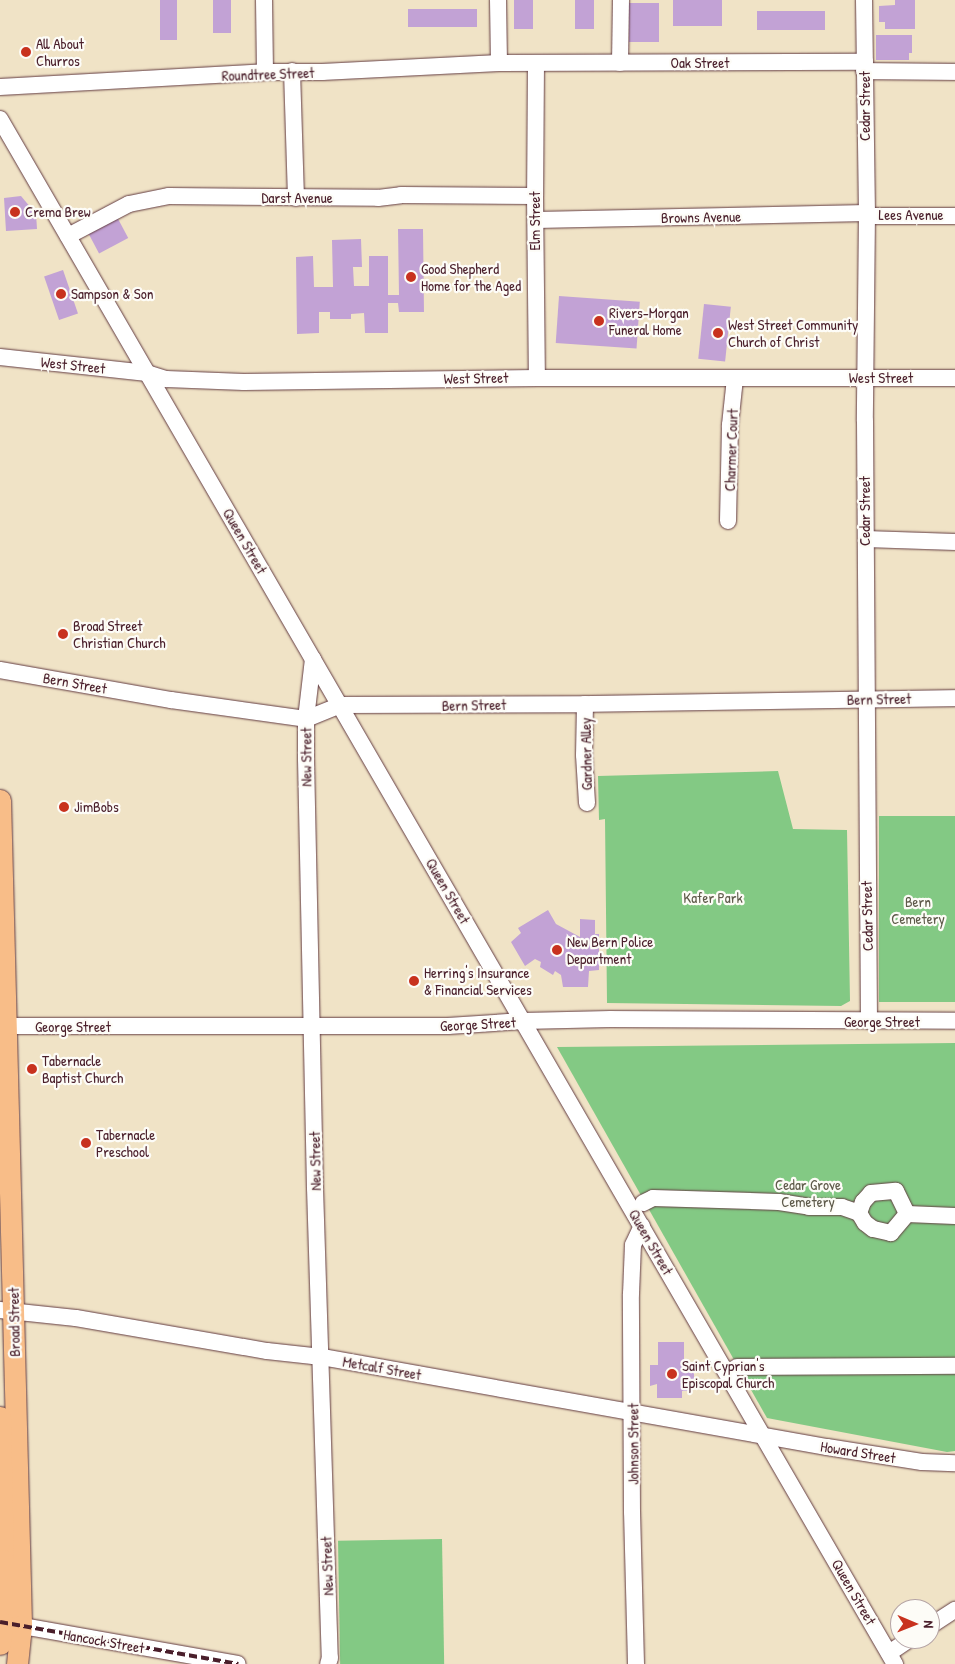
<!DOCTYPE html>
<style>
body{margin:0}
#map{position:relative;width:955px;height:1664px;overflow:hidden;background:#f0e3c6;font-family:"Patrick Hand",sans-serif}
div>[style]{position:absolute}
.green>*{inset:0;background:#83c984;transform-origin:0 0}
.building>*{inset:0;background:#c2a2d5;transform-origin:0 0}
.roads{filter:drop-shadow(0 0 1px #633c42) drop-shadow(0 0 1px #633c42)}
.minor>*{height:16px;margin:-8px;padding:0 8px;transform-origin:8px;border-radius:8px;background:#fff}
.major>*{height:21px;margin:-10.5px;padding:0 10.5px;transform-origin:10.5px;border-radius:10.5px;background:#f8bd88}
.rail>*{height:4px;margin-top:-2px;transform-origin:0;background:repeating-linear-gradient(90deg,#4a1f2b 0 8px,transparent 0 12px)}
.dots>*{width:14px;height:14px;translate:-50% -50%;box-sizing:border-box;border:2px solid #fdfcf7;border-radius:50%}
span{translate:-50% -50%;white-space:nowrap;text-align:center;line-height:1.15;-webkit-text-stroke:4.5px #fdfcf7;paint-order:stroke}
.poi-label{font-size:15px;color:#4a1f2b}
.left{translate:0 -50%;text-align:left}
.street-label{font-size:15px;color:#4a1f2b}
.park-label{font-size:15px;color:#5e5a4a}
.north{position:absolute;left:890px;top:1599px;width:50px;height:50px;box-sizing:border-box;background:#fdfcf7;border:1px solid #b5a4a5;border-radius:50%;rotate:91deg;font-size:14px;font-weight:700;line-height:20px;text-align:center;color:#4a1f2b}
.north::after{content:'';display:block;margin:auto;width:18px;height:22px;background:#c8321e;clip-path:polygon(50% 0,100% 100%,50% 72%,0 100%)}
</style>
<div id="map">
<div class="green">
<div style="clip-path:polygon(778px 771px,793px 829px,847px 830px,850px 1001px,841px 1006px,607px 1003px,605px 819px,599px 820px,598px 776px)"></div>
<div style="left:955px;top:816px;width:186px;height:76px;rotate:90deg"></div>
<div style="clip-path:polygon(955px 1043px,955px 1451px,947px 1452px,767px 1418px,557px 1047px)"></div>
<div style="left:442px;top:1539px;width:125px;height:104px;rotate:89deg"></div>
</div>
<div class="building">
<div style="left:160px;top:0;width:17px;height:40px"></div>
<div style="left:213px;top:0;width:18px;height:33px"></div>
<div style="left:514px;top:0;width:19px;height:29px"></div>
<div style="left:575px;top:0;width:19px;height:29px"></div>
<div style="left:673px;top:0;width:49px;height:26px"></div>
<div style="clip-path:polygon(895px 0,915px 0,915px 29px,885px 29px,885px 22px,879px 22px,879px 6px,895px 5px)"></div>
<div style="left:629px;top:3px;width:30px;height:39px"></div>
<div style="left:477px;top:9px;width:18px;height:69px;rotate:90deg"></div>
<div style="left:825px;top:11px;width:19px;height:68px;rotate:90deg"></div>
<div style="clip-path:polygon(876px 35px,912px 35px,912px 53px,909px 53px,909px 60px,876px 60px)"></div>
<div style="clip-path:polygon(21px 196px,36px 214px,37px 229px,6px 231px,4px 198px)"></div>
<div style="left:116px;top:215px;width:26px;height:33px;rotate:62deg"></div>
<div style="clip-path:polygon(398px 229px,423px 229px,424px 312px,399px 312px,398px 303px,388px 303px,388px 333px,365px 333px,364px 313px,351px 314px,351px 319px,330px 319px,330px 312px,319px 312px,319px 333px,297px 334px,296px 257px,313px 256px,314px 287px,333px 287px,332px 240px,361px 239px,362px 267px,353px 267px,354px 286px,369px 286px,369px 256px,388px 256px,388px 295px,399px 295px)"></div>
<div style="left:63px;top:270px;width:46px;height:20px;rotate:71deg"></div>
<div style="left:559px;top:296px;width:81px;height:47px;rotate:4deg"></div>
<div style="left:704px;top:304px;width:27px;height:55px;rotate:6deg"></div>
<div style="clip-path:polygon(548px 910px,556px 924px,580px 937px,580px 919px,595px 920px,595px 934px,599px 934px,599px 970px,589px 971px,588px 987px,563px 987px,561px 975px,555px 971px,553px 975px,540px 967px,541px 962px,535px 959px,525px 966px,511px 942px,521px 933px,518px 928px)"></div>
<div style="clip-path:polygon(658px 1342px,684px 1342px,684px 1364px,694px 1364px,694px 1384px,690px 1384px,690px 1391px,682px 1391px,682px 1398px,657px 1398px,657px 1384px,650px 1386px,650px 1365px,658px 1365px)"></div>
</div>
<div class="roads">
<div class="minor">
<div style="left:264px;top:0;width:72px;rotate:89.2deg"></div>
<div style="left:498px;top:0;width:63px;rotate:89.1deg"></div>
<div style="left:864px;top:0;width:213px;rotate:89.2deg"></div>
<div style="left:867px;top:213px;width:208px;rotate:90.6deg"></div>
<div style="left:865px;top:421px;width:600px;rotate:89.62deg"></div>
<div style="left:536px;top:63px;width:133px;rotate:90.4deg"></div>
<div style="left:535px;top:196px;width:182px;rotate:89.4deg"></div>
<div style="left:620px;top:63px;width:63px;rotate:-89.1deg"></div>
<div style="left:292px;top:71px;width:127px;rotate:88.2deg"></div>
<div style="left:864px;top:71px;width:91px;rotate:0.6deg"></div>
<div style="left:0;top:87px;width:265px;rotate:-3.2deg"></div>
<div style="left:265px;top:72px;width:57px"></div>
<div style="left:322px;top:72px;width:177px;rotate:-2.9deg"></div>
<div style="left:499px;top:63px;width:366px;rotate:-0.2deg"></div>
<div style="left:0;top:119px;width:1786px;rotate:59.92deg"></div>
<div style="left:536px;top:220px;width:331px;rotate:-1.2deg"></div>
<div style="left:867px;top:213px;width:6px;rotate:31deg"></div>
<div style="left:872px;top:216px;width:83px"></div>
<div style="left:68px;top:236px;width:69px;rotate:-27.7deg"></div>
<div style="left:129px;top:204px;width:41px;rotate:-11.3deg"></div>
<div style="left:169px;top:196px;width:209px;rotate:0.5deg"></div>
<div style="left:378px;top:198px;width:23px;rotate:-7deg"></div>
<div style="left:401px;top:195px;width:134px;rotate:0.4deg"></div>
<div style="left:0;top:357px;width:148px;rotate:6.2deg"></div>
<div style="left:147px;top:373px;width:20px;rotate:18deg"></div>
<div style="left:166px;top:379px;width:78px;rotate:2.2deg"></div>
<div style="left:244px;top:382px;width:293px;rotate:-0.8deg"></div>
<div style="left:537px;top:378px;width:418px"></div>
<div style="left:728px;top:521px;width:96px;rotate:-88.8deg"></div>
<div style="left:730px;top:425px;width:47px;rotate:-83.9deg"></div>
<div style="left:866px;top:539px;width:89px;rotate:1.9deg"></div>
<div style="left:313px;top:659px;width:60px;rotate:96.7deg"></div>
<div style="left:306px;top:719px;width:40px;rotate:90deg"></div>
<div style="left:306px;top:759px;width:429px;rotate:88.8deg"></div>
<div style="left:315px;top:1188px;width:470px;rotate:88.2deg"></div>
<div style="left:330px;top:1658px;width:6px;rotate:108deg"></div>
<div style="left:0;top:670px;width:174px;rotate:10deg"></div>
<div style="left:171px;top:700px;width:136px;rotate:8deg"></div>
<div style="left:306px;top:719px;width:37px;rotate:-22deg"></div>
<div style="left:340px;top:705px;width:245px;rotate:-0.2deg"></div>
<div style="left:585px;top:704px;width:370px;rotate:-0.9deg"></div>
<div style="left:585px;top:704px;width:51px;rotate:91.1deg"></div>
<div style="left:584px;top:755px;width:48px;rotate:86.4deg"></div>
<div style="left:0;top:1026px;width:448px"></div>
<div style="left:448px;top:1026px;width:75px;rotate:-3.8deg"></div>
<div style="left:523px;top:1021px;width:88px;rotate:-1.3deg"></div>
<div style="left:611px;top:1019px;width:344px;rotate:0.3deg"></div>
<div style="left:643px;top:1203px;width:11px;rotate:-27deg"></div>
<div style="left:653px;top:1198px;width:126px;rotate:1.8deg"></div>
<div style="left:779px;top:1202px;width:30px;rotate:9deg"></div>
<div style="left:809px;top:1207px;width:33px"></div>
<div style="left:842px;top:1207px;width:18px;rotate:19deg"></div>
<div style="left:907px;top:1214px;width:25px;rotate:130deg"></div>
<div style="left:891px;top:1233px;width:18px;rotate:-167deg"></div>
<div style="left:873px;top:1229px;width:10px;rotate:-143deg"></div>
<div style="left:865px;top:1223px;width:12px;rotate:-121deg"></div>
<div style="left:859px;top:1213px;width:12px;rotate:-70deg"></div>
<div style="left:863px;top:1202px;width:12px;rotate:-48deg"></div>
<div style="left:871px;top:1193px;width:25px;rotate:-5deg"></div>
<div style="left:896px;top:1191px;width:25px;rotate:64deg"></div>
<div style="left:907px;top:1214px;width:48px;rotate:2.4deg"></div>
<div style="left:0;top:1310px;width:76px;rotate:6deg"></div>
<div style="left:76px;top:1318px;width:194px;rotate:9.8deg"></div>
<div style="left:267px;top:1351px;width:55px;rotate:6.2deg"></div>
<div style="left:322px;top:1357px;width:513px;rotate:10.11deg"></div>
<div style="left:827px;top:1447px;width:96px;rotate:9deg"></div>
<div style="left:922px;top:1462px;width:33px;rotate:2deg"></div>
<div style="left:737px;top:1367px;width:218px;rotate:-0.3deg"></div>
<div style="left:11px;top:1624px;width:230px;rotate:10deg"></div>
<div style="left:930px;top:1626px;width:30px;rotate:-33deg"></div>
<div style="left:889px;top:1653px;width:25px;rotate:-34deg"></div>
<div style="left:636px;top:1664px;width:152px;rotate:-91.5deg"></div>
<div style="left:632px;top:1512px;width:218px;rotate:-90.3deg"></div>
<div style="left:631px;top:1294px;width:49px;rotate:-87.7deg"></div>
<div style="left:633px;top:1245px;width:21px;rotate:-65deg"></div>
</div>
<div class="major">
<div style="left:0;top:800px;width:826px;rotate:88.54deg"></div>
<div style="left:21px;top:1626px;width:38px;rotate:96deg"></div>
<div style="left:0;top:1417px;width:143px;rotate:88.8deg"></div>
<div style="left:3px;top:1560px;width:63px;rotate:90deg"></div>
<div style="left:3px;top:1623px;width:21px;rotate:98deg"></div>
</div>
</div>
<div class="rail">
<div style="left:0;top:1622px;width:242px;rotate:10deg"></div>
</div>
<div class="dots">
<div style="left:26px;top:52px;background:#c8321e"></div>
<div style="left:15px;top:212px;background:#c8321e"></div>
<div style="left:411px;top:277px;background:#c8321e"></div>
<div style="left:61px;top:294px;background:#c8321e"></div>
<div style="left:599px;top:321px;background:#c8321e"></div>
<div style="left:718px;top:333px;background:#c8321e"></div>
<div style="left:63px;top:634px;background:#c8321e"></div>
<div style="left:64px;top:807px;background:#c8321e"></div>
<div style="left:557px;top:950px;background:#c8321e"></div>
<div style="left:414px;top:981px;background:#c8321e"></div>
<div style="left:32px;top:1069px;background:#c8321e"></div>
<div style="left:86px;top:1143px;background:#c8321e"></div>
<div style="left:672px;top:1374px;background:#c8321e"></div>
</div>
<div class="poi-label">
<span class="left" style="left:36px;top:52px">All About<br>Churros</span>
<span class="left" style="left:25px;top:212px">Crema Brew</span>
<span class="left" style="left:421px;top:277px">Good Shepherd<br>Home for the Aged</span>
<span class="left" style="left:71px;top:294px">Sampson &amp; Son</span>
<span class="left" style="left:609px;top:321px">Rivers-Morgan<br>Funeral Home</span>
<span class="left" style="left:728px;top:333px">West Street Community<br>Church of Christ</span>
<span class="left" style="left:73px;top:634px">Broad Street<br>Christian Church</span>
<span class="left" style="left:74px;top:807px">JimBobs</span>
<span class="left" style="left:567px;top:950px">New Bern Police<br>Department</span>
<span class="left" style="left:424px;top:981px">Herring's Insurance<br>&amp; Financial Services</span>
<span class="left" style="left:42px;top:1069px">Tabernacle<br>Baptist Church</span>
<span class="left" style="left:96px;top:1143px">Tabernacle<br>Preschool</span>
<span class="left" style="left:682px;top:1374px">Saint Cyprian's<br>Episcopal Church</span>
</div>
<div class="street-label">
<span style="left:700px;top:63px">Oak Street</span>
<span style="left:268px;top:74px;rotate:-2deg">Roundtree Street</span>
<span style="left:865px;top:106px;rotate:-90deg">Cedar Street</span>
<span style="left:297px;top:198px">Darst Avenue</span>
<span style="left:911px;top:215px">Lees Avenue</span>
<span style="left:701px;top:217px;rotate:-1deg">Browns Avenue</span>
<span style="left:535px;top:221px;rotate:-90deg">Elm Street</span>
<span style="left:73px;top:365px;rotate:6deg">West Street</span>
<span style="left:476px;top:378px;rotate:-1deg">West Street</span>
<span style="left:881px;top:378px">West Street</span>
<span style="left:731px;top:450px;rotate:-88deg">Charmer Court</span>
<span style="left:865px;top:511px;rotate:-90deg">Cedar Street</span>
<span style="left:245px;top:541px;rotate:60deg">Queen Street</span>
<span style="left:75px;top:683px;rotate:10deg">Bern Street</span>
<span style="left:879px;top:699px;rotate:-1deg">Bern Street</span>
<span style="left:474px;top:705px;rotate:-1deg">Bern Street</span>
<span style="left:586px;top:754px;rotate:-91deg">Gardner Alley</span>
<span style="left:306px;top:757px;rotate:-90deg">New Street</span>
<span style="left:448px;top:891px;rotate:60deg">Queen Street</span>
<span style="left:867px;top:916px;rotate:-91deg">Cedar Street</span>
<span style="left:882px;top:1022px">George Street</span>
<span style="left:478px;top:1024px;rotate:-3deg">George Street</span>
<span style="left:73px;top:1027px">George Street</span>
<span style="left:315px;top:1161px;rotate:-91deg">New Street</span>
<span style="left:651px;top:1242px;rotate:60deg">Queen Street</span>
<span style="left:14px;top:1322px;rotate:-91deg">Broad Street</span>
<span style="left:382px;top:1368px;rotate:10deg">Metcalf Street</span>
<span style="left:633px;top:1444px;rotate:-90deg">Johnson Street</span>
<span style="left:858px;top:1452px;rotate:9deg">Howard Street</span>
<span style="left:327px;top:1566px;rotate:-92deg">New Street</span>
<span style="left:854px;top:1592px;rotate:60deg">Queen Street</span>
<span style="left:104px;top:1641px;rotate:10deg">Hancock Street</span>
</div>
<div class="park-label">
<span style="left:713px;top:898px">Kafer Park</span>
<span style="left:918px;top:910px">Bern<br>Cemetery</span>
<span style="left:808px;top:1193px">Cedar Grove<br>Cemetery</span>
</div>
<div class="north">N</div>
</div>
